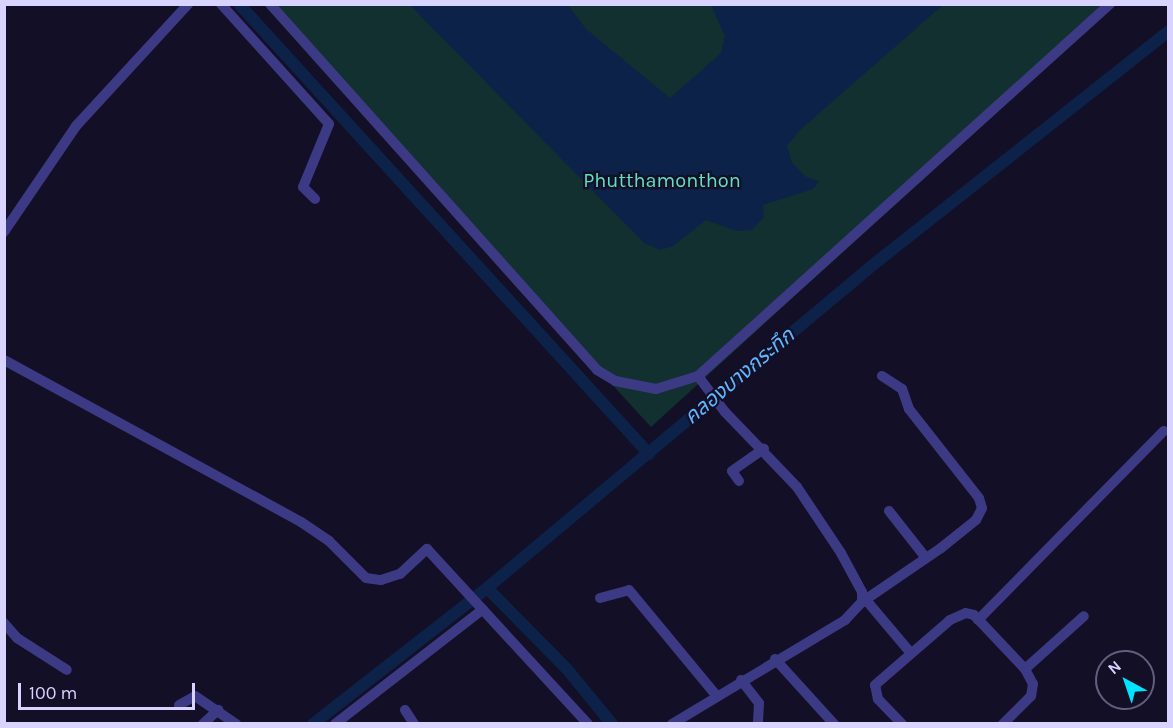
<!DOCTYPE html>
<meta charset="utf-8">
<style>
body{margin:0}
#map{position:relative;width:1173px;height:728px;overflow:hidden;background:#130f26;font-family:Karla,"Noto Sans Thai",sans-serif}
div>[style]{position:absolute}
.green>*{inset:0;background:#12302f}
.water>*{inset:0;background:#0c2248}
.canal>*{height:12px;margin:-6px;padding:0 6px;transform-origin:6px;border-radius:6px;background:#0c2248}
.street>*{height:10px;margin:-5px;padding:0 5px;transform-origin:5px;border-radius:5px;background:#3d3a85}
span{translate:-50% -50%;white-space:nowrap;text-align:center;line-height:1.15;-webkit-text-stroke:4.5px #130f26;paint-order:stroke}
.park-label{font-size:20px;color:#5fe0c0}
.water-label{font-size:21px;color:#62b6ff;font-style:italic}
.frame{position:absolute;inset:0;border:6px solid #d9d4ff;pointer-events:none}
.north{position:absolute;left:1095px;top:650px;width:60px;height:60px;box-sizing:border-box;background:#130f26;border:2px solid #625e7d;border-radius:50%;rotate:320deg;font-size:16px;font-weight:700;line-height:24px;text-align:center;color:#d9d4ff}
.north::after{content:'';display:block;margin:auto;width:21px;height:27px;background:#00e5ff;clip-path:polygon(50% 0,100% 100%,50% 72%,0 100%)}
.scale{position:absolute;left:18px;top:683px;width:177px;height:27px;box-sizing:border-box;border:3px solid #d9d4ff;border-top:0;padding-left:8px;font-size:18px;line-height:21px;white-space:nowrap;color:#d9d4ff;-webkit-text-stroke:4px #130f26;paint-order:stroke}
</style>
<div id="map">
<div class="green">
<div style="clip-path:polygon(264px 5px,1114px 5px,651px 427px)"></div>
</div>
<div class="water">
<div style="clip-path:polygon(410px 5px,568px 5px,586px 29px,670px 98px,721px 53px,725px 36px,711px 5px,943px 5px,800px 130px,787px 146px,792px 163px,806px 177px,819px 181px,813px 189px,763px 205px,764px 217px,752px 230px,736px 231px,706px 220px,673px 246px,660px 250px,644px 243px)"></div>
</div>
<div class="canal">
<div style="left:239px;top:4px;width:609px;rotate:47.66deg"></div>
<div style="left:487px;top:588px;width:112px;rotate:45.4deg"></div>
<div style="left:566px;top:668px;width:72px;rotate:50.6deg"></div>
<div style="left:313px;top:724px;width:221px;rotate:-38deg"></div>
<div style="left:487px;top:588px;width:505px;rotate:-39.94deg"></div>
<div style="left:874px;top:264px;width:375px;rotate:-38.3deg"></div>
</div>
<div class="street">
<div style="left:221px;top:4px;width:161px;rotate:48deg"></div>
<div style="left:329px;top:124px;width:68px;rotate:112.4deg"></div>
<div style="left:303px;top:187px;width:17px;rotate:45deg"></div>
<div style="left:270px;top:4px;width:491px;rotate:48.2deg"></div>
<div style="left:597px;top:370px;width:21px;rotate:31deg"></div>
<div style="left:615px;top:381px;width:42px;rotate:11deg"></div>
<div style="left:656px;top:389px;width:44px;rotate:-17.2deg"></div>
<div style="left:698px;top:376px;width:555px;rotate:-42.08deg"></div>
<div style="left:4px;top:232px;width:128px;rotate:-55.8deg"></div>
<div style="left:76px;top:126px;width:166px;rotate:-47.4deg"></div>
<div style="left:4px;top:360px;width:338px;rotate:28.6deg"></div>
<div style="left:301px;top:522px;width:34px;rotate:34deg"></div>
<div style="left:329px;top:541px;width:52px;rotate:45deg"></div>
<div style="left:366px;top:578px;width:15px;rotate:8deg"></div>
<div style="left:381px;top:580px;width:20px;rotate:-18deg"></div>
<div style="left:400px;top:574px;width:37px;rotate:-43deg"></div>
<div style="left:427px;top:549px;width:238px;rotate:47.4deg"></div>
<div style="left:739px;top:481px;width:12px;rotate:-125deg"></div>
<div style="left:732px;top:471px;width:39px;rotate:-35deg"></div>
<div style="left:889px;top:511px;width:60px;rotate:51.8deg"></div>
<div style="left:600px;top:598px;width:30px;rotate:-15deg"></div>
<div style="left:629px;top:590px;width:136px;rotate:50.4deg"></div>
<div style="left:866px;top:600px;width:68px;rotate:49.8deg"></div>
<div style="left:862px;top:602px;width:96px;rotate:-34.4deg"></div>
<div style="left:941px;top:548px;width:45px;rotate:-38.7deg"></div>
<div style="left:976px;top:520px;width:13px;rotate:-63deg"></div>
<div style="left:982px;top:508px;width:10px;rotate:-107deg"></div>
<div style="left:979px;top:498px;width:113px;rotate:-128.2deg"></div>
<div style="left:909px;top:409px;width:21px;rotate:-109deg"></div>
<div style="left:902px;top:389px;width:24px;rotate:-147deg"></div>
<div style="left:978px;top:620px;width:265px;rotate:-45.5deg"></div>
<div style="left:4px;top:623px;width:20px;rotate:49deg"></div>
<div style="left:17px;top:638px;width:59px;rotate:32.6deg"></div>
<div style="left:775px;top:659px;width:88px;rotate:47.8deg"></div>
<div style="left:1025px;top:669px;width:79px;rotate:-41.9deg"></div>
<div style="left:741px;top:680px;width:29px;rotate:52deg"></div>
<div style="left:759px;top:703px;width:21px;rotate:93deg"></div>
<div style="left:179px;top:705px;width:18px;rotate:-29deg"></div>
<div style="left:195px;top:696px;width:50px;rotate:34.3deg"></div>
<div style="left:405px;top:710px;width:17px;rotate:57deg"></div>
<div style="left:203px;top:724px;width:21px;rotate:-43deg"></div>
<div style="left:335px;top:724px;width:187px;rotate:-37.8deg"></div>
<div style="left:672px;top:724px;width:202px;rotate:-31deg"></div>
<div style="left:845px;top:620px;width:25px;rotate:-47deg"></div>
<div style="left:862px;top:602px;width:10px;rotate:-90deg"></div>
<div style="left:862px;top:592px;width:44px;rotate:-118.3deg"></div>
<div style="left:841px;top:553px;width:79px;rotate:-123.7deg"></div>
<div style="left:797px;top:487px;width:104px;rotate:-133.8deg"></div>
<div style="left:725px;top:412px;width:45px;rotate:-126.9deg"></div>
<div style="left:902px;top:724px;width:35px;rotate:-134deg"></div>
<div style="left:878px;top:699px;width:14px;rotate:-102deg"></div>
<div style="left:875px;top:685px;width:99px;rotate:-40.9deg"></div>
<div style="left:950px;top:620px;width:17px;rotate:-24deg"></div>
<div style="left:966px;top:613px;width:8px;rotate:14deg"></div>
<div style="left:974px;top:615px;width:74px;rotate:46.6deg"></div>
<div style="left:1025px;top:669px;width:17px;rotate:62deg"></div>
<div style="left:1033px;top:684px;width:12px;rotate:99deg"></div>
<div style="left:1031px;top:696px;width:40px;rotate:135deg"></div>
</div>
<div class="park-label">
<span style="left:662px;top:180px">Phutthamonthon</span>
</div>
<div class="water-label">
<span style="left:739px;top:376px;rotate:-40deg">คลองบางกระทึก</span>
</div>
<div class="frame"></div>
<div class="north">N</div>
<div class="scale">100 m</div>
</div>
